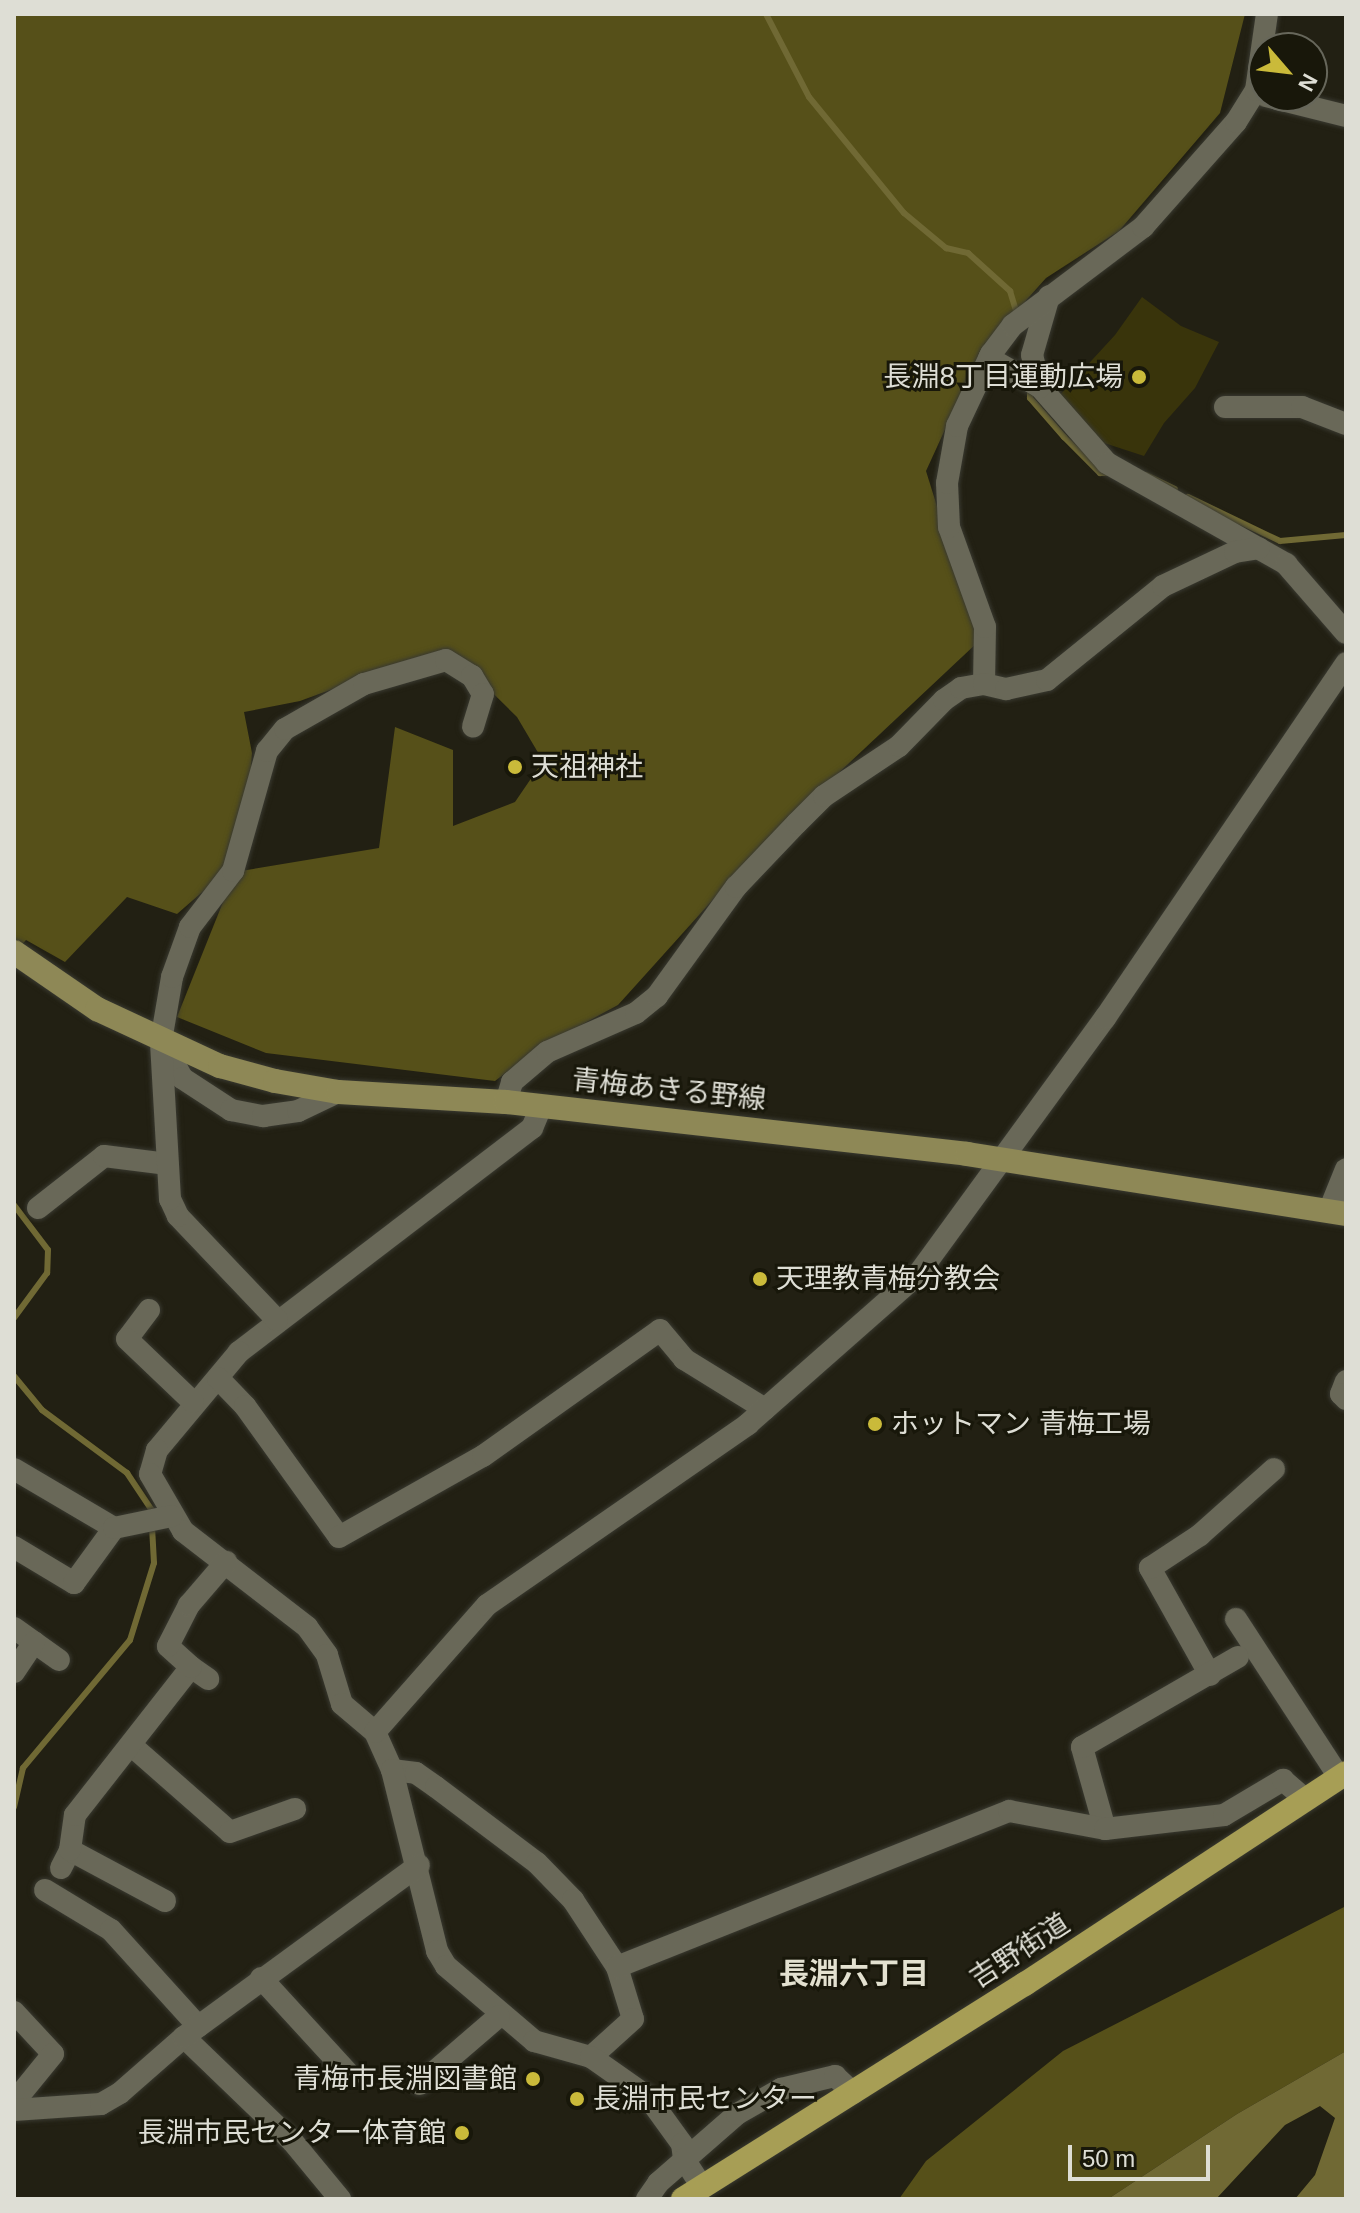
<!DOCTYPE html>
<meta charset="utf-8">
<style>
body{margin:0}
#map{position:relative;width:1360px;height:2213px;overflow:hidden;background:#222013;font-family:Helvetica,"Noto Sans JP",sans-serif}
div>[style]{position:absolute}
.green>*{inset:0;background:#39340b}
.forest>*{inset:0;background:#565019}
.water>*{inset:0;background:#706934}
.stream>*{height:6px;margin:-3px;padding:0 3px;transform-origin:3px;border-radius:3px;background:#706934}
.roads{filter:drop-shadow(0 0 2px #393930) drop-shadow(0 0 2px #393930)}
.street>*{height:22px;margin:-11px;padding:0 11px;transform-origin:11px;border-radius:11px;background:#696858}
.primary>*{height:24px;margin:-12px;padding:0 12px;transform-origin:12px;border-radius:12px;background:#8e8856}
.highway>*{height:24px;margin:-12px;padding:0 12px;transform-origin:12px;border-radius:12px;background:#a79e55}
.dots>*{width:22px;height:22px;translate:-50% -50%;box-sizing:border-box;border:4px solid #18170a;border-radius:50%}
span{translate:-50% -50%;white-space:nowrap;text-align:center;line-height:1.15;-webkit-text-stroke:6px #18170a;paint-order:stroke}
.poi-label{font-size:28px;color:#deded5}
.right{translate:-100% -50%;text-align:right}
.left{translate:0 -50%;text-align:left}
.street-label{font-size:28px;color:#deded5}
.neighbourhood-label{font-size:30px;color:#e3e1d0;font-weight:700}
.frame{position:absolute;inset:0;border:16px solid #deded5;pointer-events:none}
.north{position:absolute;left:1248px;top:32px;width:80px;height:80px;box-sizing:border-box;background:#18170a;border:2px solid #67675b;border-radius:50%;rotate:118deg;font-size:22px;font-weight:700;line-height:32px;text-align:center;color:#deded5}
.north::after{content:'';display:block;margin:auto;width:28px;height:36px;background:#caba3a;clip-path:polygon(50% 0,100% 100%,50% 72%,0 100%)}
.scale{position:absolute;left:1068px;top:2145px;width:142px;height:36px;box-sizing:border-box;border:4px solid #deded5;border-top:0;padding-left:10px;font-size:24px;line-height:28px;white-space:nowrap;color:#deded5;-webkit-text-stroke:6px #18170a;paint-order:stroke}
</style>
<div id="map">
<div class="green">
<div style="clip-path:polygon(1142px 297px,1181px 326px,1219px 342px,1195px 388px,1164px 423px,1144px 456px,1095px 440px,1058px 397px,1115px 335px)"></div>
</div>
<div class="forest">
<div style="clip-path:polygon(14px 14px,1245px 14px,1220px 113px,1119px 231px,1046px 278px,981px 351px,926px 471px,979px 641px,764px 843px,618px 1005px,537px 1049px,495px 1081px,266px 1053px,177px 1017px,235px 872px,379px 848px,395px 727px,453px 750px,453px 826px,515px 802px,543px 761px,517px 717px,455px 656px,404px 663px,300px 701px,244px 712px,252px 753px,245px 855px,177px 914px,127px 897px,65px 962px,26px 940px,14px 953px)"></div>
<div style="clip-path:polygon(1346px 1906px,1346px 2051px,1237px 2114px,1108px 2199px,899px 2199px,926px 2161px,1063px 2051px)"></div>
</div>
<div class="water">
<div style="clip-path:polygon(1346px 2051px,1346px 2199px,1295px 2199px,1315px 2175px,1335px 2118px,1320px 2106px,1285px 2125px,1216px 2199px,1108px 2199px,1237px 2114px)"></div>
</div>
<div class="stream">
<div style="left:766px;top:14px;width:93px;rotate:62.6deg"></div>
<div style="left:809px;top:97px;width:150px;rotate:50.7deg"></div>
<div style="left:904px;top:213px;width:55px;rotate:39.8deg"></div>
<div style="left:946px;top:248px;width:23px;rotate:13deg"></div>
<div style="left:968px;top:253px;width:57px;rotate:42.1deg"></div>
<div style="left:1010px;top:291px;width:27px;rotate:73deg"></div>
<div style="left:1030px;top:387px;width:11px;rotate:90deg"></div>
<div style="left:1030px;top:398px;width:52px;rotate:48.9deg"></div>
<div style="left:1064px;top:437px;width:51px;rotate:45deg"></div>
<div style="left:1100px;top:473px;width:7px"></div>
<div style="left:1146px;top:475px;width:32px;rotate:26deg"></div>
<div style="left:1188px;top:497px;width:102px;rotate:25.6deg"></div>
<div style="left:1280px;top:541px;width:66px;rotate:-5.2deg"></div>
<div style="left:14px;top:1205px;width:56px;rotate:52.9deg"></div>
<div style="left:48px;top:1250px;width:23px;rotate:92deg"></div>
<div style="left:47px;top:1273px;width:56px;rotate:126.3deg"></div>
<div style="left:14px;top:1376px;width:44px;rotate:50.5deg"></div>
<div style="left:42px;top:1410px;width:106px;rotate:36.5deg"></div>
<div style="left:127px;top:1473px;width:43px;rotate:56.3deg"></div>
<div style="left:151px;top:1509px;width:54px;rotate:86.8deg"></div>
<div style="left:154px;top:1563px;width:81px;rotate:107.3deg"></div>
<div style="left:130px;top:1640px;width:167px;rotate:129.9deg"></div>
<div style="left:23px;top:1768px;width:40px;rotate:103deg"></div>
</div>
<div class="roads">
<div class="street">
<div style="left:1266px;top:96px;width:82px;rotate:14deg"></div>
<div style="left:989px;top:358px;width:59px;rotate:29.6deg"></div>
<div style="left:1040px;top:387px;width:101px;rotate:48.6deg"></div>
<div style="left:1107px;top:463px;width:206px;rotate:29.4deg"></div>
<div style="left:1286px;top:564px;width:91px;rotate:49deg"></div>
<div style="left:1040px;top:387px;width:33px;rotate:-104deg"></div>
<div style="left:1032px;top:355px;width:61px;rotate:-73.9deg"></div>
<div style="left:1225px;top:407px;width:77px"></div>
<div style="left:1302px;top:407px;width:47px;rotate:21.1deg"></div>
<div style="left:984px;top:684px;width:57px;rotate:-89deg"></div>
<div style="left:985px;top:627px;width:106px;rotate:-109.8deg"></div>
<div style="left:949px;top:527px;width:44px;rotate:-92.6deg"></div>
<div style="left:947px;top:483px;width:58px;rotate:-80deg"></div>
<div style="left:957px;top:426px;width:80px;rotate:-64.7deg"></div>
<div style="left:991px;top:354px;width:36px;rotate:-53deg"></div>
<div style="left:1013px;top:325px;width:163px;rotate:-37deg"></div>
<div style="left:1143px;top:227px;width:140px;rotate:-48.5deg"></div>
<div style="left:1236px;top:122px;width:38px;rotate:-58deg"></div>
<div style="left:1256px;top:90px;width:77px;rotate:-81.8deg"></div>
<div style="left:164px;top:1045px;width:38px;rotate:61deg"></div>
<div style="left:182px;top:1078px;width:59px;rotate:33.1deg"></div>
<div style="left:231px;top:1110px;width:33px;rotate:11deg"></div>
<div style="left:263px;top:1116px;width:35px;rotate:-8deg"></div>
<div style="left:298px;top:1111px;width:44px;rotate:-25.4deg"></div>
<div style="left:506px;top:1102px;width:21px;rotate:-73deg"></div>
<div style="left:512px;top:1082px;width:46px;rotate:-40.6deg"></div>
<div style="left:547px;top:1052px;width:97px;rotate:-23.7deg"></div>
<div style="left:636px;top:1013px;width:27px;rotate:-39deg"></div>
<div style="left:657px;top:996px;width:135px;rotate:-54.1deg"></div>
<div style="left:736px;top:887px;width:88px;rotate:-46.4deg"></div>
<div style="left:797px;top:823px;width:38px;rotate:-45deg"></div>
<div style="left:824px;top:796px;width:90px;rotate:-33.7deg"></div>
<div style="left:899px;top:746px;width:64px;rotate:-45.6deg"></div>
<div style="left:944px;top:700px;width:21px;rotate:-35deg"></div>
<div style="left:961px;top:688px;width:23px;rotate:-10deg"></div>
<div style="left:984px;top:684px;width:23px;rotate:13deg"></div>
<div style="left:1006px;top:689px;width:42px;rotate:-12.4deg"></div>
<div style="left:1047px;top:680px;width:149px;rotate:-39deg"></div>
<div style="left:1163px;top:586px;width:80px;rotate:-25.3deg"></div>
<div style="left:1235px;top:552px;width:24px;rotate:-9deg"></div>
<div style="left:541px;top:1107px;width:23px;rotate:113deg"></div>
<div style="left:532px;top:1128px;width:369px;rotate:142.6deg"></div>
<div style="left:239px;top:1352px;width:128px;rotate:129.9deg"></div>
<div style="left:157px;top:1450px;width:25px;rotate:106deg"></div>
<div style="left:150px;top:1474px;width:66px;rotate:59.9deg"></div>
<div style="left:183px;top:1531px;width:157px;rotate:37.7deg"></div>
<div style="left:307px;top:1627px;width:34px;rotate:54deg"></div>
<div style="left:327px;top:1655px;width:51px;rotate:73deg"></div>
<div style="left:342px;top:1704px;width:43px;rotate:40.3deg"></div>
<div style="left:375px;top:1732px;width:42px;rotate:65.9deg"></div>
<div style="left:392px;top:1770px;width:24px;rotate:7deg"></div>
<div style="left:416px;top:1773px;width:24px;rotate:35deg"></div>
<div style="left:436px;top:1787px;width:126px;rotate:37deg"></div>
<div style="left:537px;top:1863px;width:52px;rotate:45.8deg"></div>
<div style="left:573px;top:1900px;width:80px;rotate:56.7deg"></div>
<div style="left:617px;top:1967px;width:54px;rotate:72.9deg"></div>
<div style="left:633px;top:2019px;width:57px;rotate:137.9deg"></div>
<div style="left:38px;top:1208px;width:84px;rotate:-38.2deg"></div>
<div style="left:104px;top:1156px;width:64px;rotate:7.2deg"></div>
<div style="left:1329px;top:1211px;width:45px;rotate:-68deg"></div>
<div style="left:149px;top:1310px;width:36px;rotate:127deg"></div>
<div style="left:127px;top:1339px;width:91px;rotate:43.7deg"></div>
<div style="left:277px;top:1320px;width:144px;rotate:-133.6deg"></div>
<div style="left:178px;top:1216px;width:19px;rotate:-115deg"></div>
<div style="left:170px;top:1199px;width:158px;rotate:-93.3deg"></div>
<div style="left:161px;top:1041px;width:65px;rotate:-80.2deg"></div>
<div style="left:172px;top:977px;width:53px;rotate:-70.2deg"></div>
<div style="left:190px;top:927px;width:71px;rotate:-52.5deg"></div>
<div style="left:233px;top:871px;width:125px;rotate:-74.2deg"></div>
<div style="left:267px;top:751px;width:28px;rotate:-51deg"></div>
<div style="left:285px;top:729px;width:91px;rotate:-29.7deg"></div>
<div style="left:364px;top:684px;width:85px;rotate:-16.3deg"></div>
<div style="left:446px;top:660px;width:31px;rotate:32deg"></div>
<div style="left:472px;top:676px;width:21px;rotate:59deg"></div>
<div style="left:483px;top:694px;width:34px;rotate:107deg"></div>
<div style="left:218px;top:1378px;width:39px;rotate:46deg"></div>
<div style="left:245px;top:1406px;width:161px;rotate:54.3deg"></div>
<div style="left:339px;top:1537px;width:165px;rotate:-29.4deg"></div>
<div style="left:483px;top:1456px;width:217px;rotate:-35.4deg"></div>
<div style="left:660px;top:1330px;width:38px;rotate:50deg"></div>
<div style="left:684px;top:1359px;width:95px;rotate:31.7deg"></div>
<div style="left:1346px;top:1381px;width:14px;rotate:111deg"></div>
<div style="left:1341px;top:1394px;width:7px;rotate:45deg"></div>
<div style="left:14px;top:1469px;width:116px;rotate:30.5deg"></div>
<div style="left:14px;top:1547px;width:70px;rotate:31deg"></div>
<div style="left:74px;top:1583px;width:68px;rotate:-54deg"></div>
<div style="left:114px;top:1528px;width:59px;rotate:-11.7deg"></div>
<div style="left:1236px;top:1619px;width:189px;rotate:56.9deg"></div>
<div style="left:14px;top:1628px;width:55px;rotate:35.4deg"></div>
<div style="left:191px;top:1667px;width:21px;rotate:35deg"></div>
<div style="left:14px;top:1672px;width:36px;rotate:-56deg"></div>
<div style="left:1210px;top:1675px;width:123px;rotate:-119.3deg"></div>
<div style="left:1150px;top:1568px;width:60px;rotate:-33.4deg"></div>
<div style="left:1200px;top:1535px;width:99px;rotate:-41.7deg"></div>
<div style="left:375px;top:1732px;width:169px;rotate:-48.6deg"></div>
<div style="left:487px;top:1605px;width:318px;rotate:-34.7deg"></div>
<div style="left:748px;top:1424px;width:228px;rotate:-41.4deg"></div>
<div style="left:919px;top:1273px;width:316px;rotate:-53.9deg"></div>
<div style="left:1105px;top:1018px;width:429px;rotate:-55.8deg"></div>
<div style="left:132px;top:1746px;width:130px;rotate:41.3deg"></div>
<div style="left:230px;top:1832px;width:69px;rotate:-19.5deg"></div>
<div style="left:392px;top:1770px;width:187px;rotate:76deg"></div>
<div style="left:437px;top:1951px;width:17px;rotate:59deg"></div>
<div style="left:446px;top:1966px;width:116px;rotate:40.4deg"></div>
<div style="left:534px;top:2041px;width:59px;rotate:15.7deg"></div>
<div style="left:591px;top:2057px;width:70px;rotate:35.1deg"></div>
<div style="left:648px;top:2097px;width:58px;rotate:54.1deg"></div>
<div style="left:682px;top:2144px;width:15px;rotate:82deg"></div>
<div style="left:684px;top:2159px;width:33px;rotate:57deg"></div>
<div style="left:1105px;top:1829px;width:85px;rotate:-105.7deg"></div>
<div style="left:1082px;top:1747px;width:180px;rotate:-30deg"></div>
<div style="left:61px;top:1868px;width:20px;rotate:-63deg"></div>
<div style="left:45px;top:1890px;width:77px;rotate:31.2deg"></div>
<div style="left:111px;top:1930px;width:130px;rotate:47.8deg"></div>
<div style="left:165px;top:1901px;width:108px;rotate:-151.8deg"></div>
<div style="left:70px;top:1850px;width:35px;rotate:-82deg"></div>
<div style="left:75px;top:1815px;width:188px;rotate:-51.9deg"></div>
<div style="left:191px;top:1667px;width:31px;rotate:-138deg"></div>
<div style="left:168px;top:1646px;width:46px;rotate:-62.9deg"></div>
<div style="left:189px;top:1605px;width:57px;rotate:-49.3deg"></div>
<div style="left:617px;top:1967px;width:422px;rotate:-21.7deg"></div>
<div style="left:1009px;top:1811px;width:98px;rotate:10.6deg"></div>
<div style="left:1105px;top:1829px;width:120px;rotate:-6.7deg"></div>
<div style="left:1224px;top:1815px;width:69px;rotate:-30.7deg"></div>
<div style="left:1283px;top:1780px;width:29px;rotate:41deg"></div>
<div style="left:261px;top:1978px;width:132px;rotate:47.5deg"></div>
<div style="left:14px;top:2012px;width:57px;rotate:47.1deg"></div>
<div style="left:53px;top:2054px;width:62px;rotate:129.1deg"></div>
<div style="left:184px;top:2037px;width:151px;rotate:43.9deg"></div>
<div style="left:293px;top:2142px;width:74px;rotate:50.5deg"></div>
<div style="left:420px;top:2084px;width:104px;rotate:-40.7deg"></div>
<div style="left:14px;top:2110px;width:87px;rotate:-3.9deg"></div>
<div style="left:101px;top:2104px;width:22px;rotate:-30deg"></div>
<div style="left:120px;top:2093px;width:85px;rotate:-41.2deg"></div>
<div style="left:184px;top:2037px;width:291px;rotate:-36.2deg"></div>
<div style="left:647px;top:2199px;width:19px;rotate:-55deg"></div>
<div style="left:658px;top:2183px;width:105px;rotate:-41.1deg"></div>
<div style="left:737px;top:2114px;width:51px;rotate:-29.6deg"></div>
<div style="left:781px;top:2089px;width:56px;rotate:-13.5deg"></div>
<div style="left:835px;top:2076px;width:25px;rotate:43deg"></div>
</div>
<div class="primary">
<div style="left:14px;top:952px;width:101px;rotate:34.5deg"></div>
<div style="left:97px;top:1009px;width:136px;rotate:24.9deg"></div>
<div style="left:220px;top:1066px;width:57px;rotate:15.3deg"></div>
<div style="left:275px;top:1081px;width:64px;rotate:9.9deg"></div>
<div style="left:338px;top:1092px;width:168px;rotate:3.4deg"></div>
<div style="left:506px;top:1102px;width:464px;rotate:6.4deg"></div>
<div style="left:967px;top:1154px;width:384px;rotate:9deg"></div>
</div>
<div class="highway">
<div style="left:683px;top:2199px;width:404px;rotate:-32.2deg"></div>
<div style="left:1025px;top:1984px;width:384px;rotate:-33.3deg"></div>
</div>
</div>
<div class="dots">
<div style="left:1139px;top:377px;background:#caba3a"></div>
<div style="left:515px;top:767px;background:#caba3a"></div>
<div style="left:760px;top:1279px;background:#caba3a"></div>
<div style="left:875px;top:1424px;background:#caba3a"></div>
<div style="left:533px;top:2079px;background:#caba3a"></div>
<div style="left:577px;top:2099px;background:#caba3a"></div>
<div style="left:462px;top:2133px;background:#caba3a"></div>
</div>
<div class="poi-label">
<span class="right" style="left:1123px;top:377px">長淵8丁目運動広場</span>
<span class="left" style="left:531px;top:767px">天祖神社</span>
<span class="left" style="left:776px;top:1279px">天理教青梅分教会</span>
<span class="left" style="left:891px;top:1424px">ホットマン 青梅工場</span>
<span class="right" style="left:517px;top:2079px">青梅市長淵図書館</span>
<span class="left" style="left:593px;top:2099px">長淵市民センター</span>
<span class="right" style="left:446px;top:2133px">長淵市民センター体育館</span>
</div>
<div class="street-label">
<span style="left:669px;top:1090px;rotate:6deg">青梅あきる野線</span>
<span style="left:1020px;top:1951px;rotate:-33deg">吉野街道</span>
</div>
<div class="neighbourhood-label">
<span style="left:854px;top:1974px">長淵六丁目</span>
</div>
<div class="frame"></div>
<div class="north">N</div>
<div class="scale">50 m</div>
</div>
